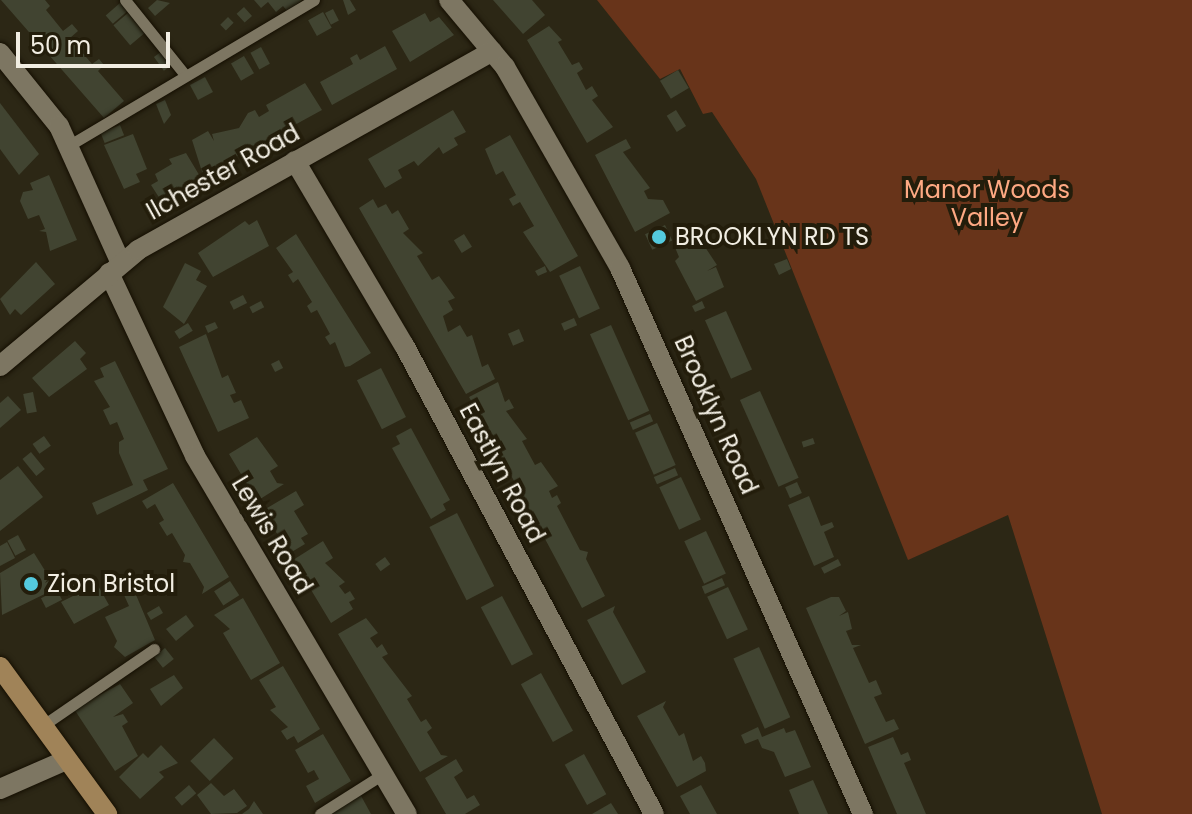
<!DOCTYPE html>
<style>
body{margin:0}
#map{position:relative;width:1192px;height:814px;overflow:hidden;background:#2c2715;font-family:Poppins,sans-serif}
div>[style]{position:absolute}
.green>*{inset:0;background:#68341a}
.building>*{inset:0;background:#414431;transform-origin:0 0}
.roads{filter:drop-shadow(0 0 2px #150f02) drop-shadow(0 0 2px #150f02)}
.lane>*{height:11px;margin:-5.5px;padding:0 5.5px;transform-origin:5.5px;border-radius:5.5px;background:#7d7662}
.street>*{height:20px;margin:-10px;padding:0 10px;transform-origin:10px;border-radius:10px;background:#7d7662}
.secondary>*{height:20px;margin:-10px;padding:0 10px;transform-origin:10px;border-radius:10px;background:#a08358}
.dots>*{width:22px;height:22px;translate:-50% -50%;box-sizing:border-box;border:4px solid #231d0b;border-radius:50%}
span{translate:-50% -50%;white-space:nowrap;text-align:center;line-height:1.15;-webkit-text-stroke:8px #231d0b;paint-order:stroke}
.street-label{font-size:24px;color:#f1ede2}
.park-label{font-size:24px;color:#fea983}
.poi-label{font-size:24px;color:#f1ede2}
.left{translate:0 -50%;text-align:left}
.scale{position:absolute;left:16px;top:32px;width:154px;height:36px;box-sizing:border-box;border:4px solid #f1ede2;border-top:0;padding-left:10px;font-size:24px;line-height:28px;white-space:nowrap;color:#f1ede2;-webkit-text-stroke:6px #231d0b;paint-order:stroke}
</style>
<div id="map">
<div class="green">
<div style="clip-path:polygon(597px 0,1192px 0,1192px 814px,1102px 814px,1008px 515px,908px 560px,756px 179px,712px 112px,703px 114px,680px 69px,660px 79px)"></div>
</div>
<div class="building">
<div style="clip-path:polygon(1px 0,45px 0,50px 6px,46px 10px,63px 31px,72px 24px,78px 31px,70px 38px,92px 64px,99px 59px,104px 65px,98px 71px,124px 101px,104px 118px)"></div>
<div style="clip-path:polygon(157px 0,170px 3px,155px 16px,148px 8px)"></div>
<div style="clip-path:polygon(254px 0,302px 0,288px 12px,283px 6px,276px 12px,268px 2px,261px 8px)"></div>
<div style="clip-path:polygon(343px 0,350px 0,356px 10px,348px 15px)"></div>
<div style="clip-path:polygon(493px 0,532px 0,545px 15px,523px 34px)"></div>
<div style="left:120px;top:3px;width:11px;height:19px;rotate:49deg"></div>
<div style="left:244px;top:7px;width:12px;height:10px;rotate:48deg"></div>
<div style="left:333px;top:9px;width:13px;height:9px;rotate:63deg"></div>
<div style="left:323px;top:12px;width:18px;height:17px;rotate:61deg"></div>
<div style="left:128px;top:13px;width:26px;height:19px;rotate:50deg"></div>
<div style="clip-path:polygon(425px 13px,430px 22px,439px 17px,454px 35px,410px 62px,392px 31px)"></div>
<div style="left:228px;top:17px;width:8px;height:11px;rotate:45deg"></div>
<div style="clip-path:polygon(549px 26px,562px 40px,558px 42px,572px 65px,579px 62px,583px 69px,577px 73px,586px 90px,592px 86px,598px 96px,592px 100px,613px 127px,587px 143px,527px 40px)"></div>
<div style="clip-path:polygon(385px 46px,397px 69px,332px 105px,320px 82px,353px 64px,350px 58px,357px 54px,360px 60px)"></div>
<div style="left:261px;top:47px;width:19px;height:12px;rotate:62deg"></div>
<div style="left:162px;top:51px;width:17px;height:10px;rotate:54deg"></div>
<div style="left:244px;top:56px;width:20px;height:15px;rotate:60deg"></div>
<div style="left:678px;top:70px;width:21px;height:21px;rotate:59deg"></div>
<div style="left:205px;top:77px;width:17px;height:17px;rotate:62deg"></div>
<div style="clip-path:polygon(305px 83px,322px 110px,203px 175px,192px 140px,208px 131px,214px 141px,212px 134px,239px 128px,248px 113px,255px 110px,259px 117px,269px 111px,266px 105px)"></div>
<div style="clip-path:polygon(165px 100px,171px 115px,164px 124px,156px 104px)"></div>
<div style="clip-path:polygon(0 103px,39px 154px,19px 175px,0 149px)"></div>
<div style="clip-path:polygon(453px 110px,466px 132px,454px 138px,458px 145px,443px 154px,439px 147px,418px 166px,414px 161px,407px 165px,398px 170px,402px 178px,385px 188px,368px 159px)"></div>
<div style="left:676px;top:110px;width:19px;height:11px;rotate:58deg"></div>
<div style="left:120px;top:125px;width:11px;height:21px;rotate:68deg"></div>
<div style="clip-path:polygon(133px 134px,147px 169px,136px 174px,140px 182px,124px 189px,104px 145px)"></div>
<div style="clip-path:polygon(510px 135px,578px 256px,550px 272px,523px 232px,534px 226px,520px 202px,513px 206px,509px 199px,516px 195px,503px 171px,496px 175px,485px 149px)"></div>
<div style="clip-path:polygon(626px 139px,631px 148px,623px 152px,650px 188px,644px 191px,648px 199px,663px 200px,670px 213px,635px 232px,595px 155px)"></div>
<div style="clip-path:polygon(186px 153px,201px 178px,160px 199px,151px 185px,158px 181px,155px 174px,172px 164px,169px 159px)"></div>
<div style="clip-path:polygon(49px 175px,77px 240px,50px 251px,46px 232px,39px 231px,45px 229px,39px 215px,28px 219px,20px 201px,23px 192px,33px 190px,30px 183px)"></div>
<div style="clip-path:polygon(373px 199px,378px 208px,386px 204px,392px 214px,398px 210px,409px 229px,403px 233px,423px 253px,417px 256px,432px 280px,439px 276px,455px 298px,448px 301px,453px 310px,443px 316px,448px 332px,460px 325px,467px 337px,472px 335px,482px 367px,488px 364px,495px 379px,466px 394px,359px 208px)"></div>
<div style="clip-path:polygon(257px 220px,269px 246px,213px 277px,198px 253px,245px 221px,249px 225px)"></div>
<div style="left:665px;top:225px;width:17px;height:22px;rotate:65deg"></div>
<div style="clip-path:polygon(296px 234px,371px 353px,350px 366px,345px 367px,335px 342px,330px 345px,325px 337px,330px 334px,317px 310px,311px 313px,307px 306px,312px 302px,298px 279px,293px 283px,288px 275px,293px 272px,276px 248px)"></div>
<div style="left:464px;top:234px;width:15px;height:12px;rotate:58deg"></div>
<div style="clip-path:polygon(697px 235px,717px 265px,707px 271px,716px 267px,724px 287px,696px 301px,675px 261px,679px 257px,674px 245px)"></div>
<div style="clip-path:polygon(787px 259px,791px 269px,779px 275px,774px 264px)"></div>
<div style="clip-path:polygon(36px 262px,55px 284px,21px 315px,15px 309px,10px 315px,0 299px)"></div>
<div style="clip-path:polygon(185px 263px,201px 271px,196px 280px,207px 286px,184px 324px,163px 307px)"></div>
<div style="clip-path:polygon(545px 266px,547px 272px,538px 276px,535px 271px)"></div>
<div style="left:580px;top:266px;width:47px;height:23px;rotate:65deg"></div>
<div style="left:243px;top:295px;width:9px;height:15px;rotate:63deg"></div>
<div style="left:261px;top:301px;width:7px;height:13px;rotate:63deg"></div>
<div style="clip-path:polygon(702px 301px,705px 308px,695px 312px,692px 306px)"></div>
<div style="left:726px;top:311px;width:64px;height:23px;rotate:66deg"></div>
<div style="left:574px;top:318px;width:8px;height:14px;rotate:67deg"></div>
<div style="clip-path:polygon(215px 322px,218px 328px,208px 333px,205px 326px)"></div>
<div style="left:188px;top:323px;width:9px;height:16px;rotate:58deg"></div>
<div style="left:611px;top:325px;width:94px;height:23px;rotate:66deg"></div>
<div style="left:519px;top:329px;width:13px;height:12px;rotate:67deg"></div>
<div style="clip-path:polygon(206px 334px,222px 378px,228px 375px,236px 393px,230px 395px,234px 403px,241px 400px,249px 418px,218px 432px,179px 347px)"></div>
<div style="clip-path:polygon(75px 341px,86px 353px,80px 359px,87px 369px,49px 397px,32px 378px)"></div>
<div style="left:279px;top:360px;width:9px;height:9px;rotate:63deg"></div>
<div style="clip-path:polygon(115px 361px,168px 469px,143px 480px,148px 490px,97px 515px,92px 503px,133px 485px,119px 453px,119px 442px,124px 439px,117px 422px,110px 425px,103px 410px,110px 407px,94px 381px,104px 377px,100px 368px)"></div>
<div style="left:381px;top:368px;width:55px;height:27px;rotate:63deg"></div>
<div style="clip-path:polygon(498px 382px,505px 402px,509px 399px,514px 408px,506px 411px,527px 439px,522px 441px,535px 465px,541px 462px,558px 486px,549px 491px,552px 498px,557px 495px,561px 503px,557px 506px,580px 550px,588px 552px,586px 559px,605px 596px,582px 608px,469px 397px)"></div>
<div style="left:760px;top:391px;width:95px;height:22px;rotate:66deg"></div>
<div style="left:33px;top:392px;width:20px;height:10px;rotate:79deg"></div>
<div style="clip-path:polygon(8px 396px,21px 410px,0 428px,0 403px)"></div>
<div style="left:650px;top:414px;width:8px;height:22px;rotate:67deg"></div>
<div style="left:657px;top:423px;width:46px;height:24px;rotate:66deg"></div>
<div style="clip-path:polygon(411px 428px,450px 500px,443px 504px,446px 510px,431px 519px,392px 448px,400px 444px,396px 436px)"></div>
<div style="left:44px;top:436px;width:12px;height:14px;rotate:55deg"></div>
<div style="clip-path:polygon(257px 437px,278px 466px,270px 471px,277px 483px,284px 484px,257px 501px,229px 454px)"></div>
<div style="left:813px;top:438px;width:6px;height:12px;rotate:72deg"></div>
<div style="left:31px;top:452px;width:22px;height:11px;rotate:51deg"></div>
<div style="clip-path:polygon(18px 466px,43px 497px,0 531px,0 480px)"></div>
<div style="left:675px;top:468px;width:8px;height:23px;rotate:67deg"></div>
<div style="left:681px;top:477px;width:47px;height:24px;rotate:65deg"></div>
<div style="left:797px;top:482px;width:12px;height:13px;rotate:66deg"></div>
<div style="clip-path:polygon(173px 483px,229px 577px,202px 594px,204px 587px,190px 563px,183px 562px,185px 555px,172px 533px,167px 536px,159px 523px,164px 520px,155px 504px,147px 509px,142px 501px)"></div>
<div style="clip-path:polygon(296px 491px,304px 505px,294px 511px,308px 534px,301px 538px,305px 544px,290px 553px,262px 511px)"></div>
<div style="clip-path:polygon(809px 496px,821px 526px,832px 522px,834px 527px,824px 532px,834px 557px,814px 566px,788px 505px)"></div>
<div style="left:457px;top:513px;width:82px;height:31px;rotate:63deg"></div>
<div style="left:706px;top:531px;width:47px;height:24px;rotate:65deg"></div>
<div style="left:18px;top:535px;width:17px;height:12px;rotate:62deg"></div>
<div style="clip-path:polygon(323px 541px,333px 558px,325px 563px,345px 582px,339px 586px,345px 594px,350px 591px,355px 599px,349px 602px,353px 609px,331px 623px,293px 560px)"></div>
<div style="clip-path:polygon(7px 542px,15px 558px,0 566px,0 546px)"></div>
<div style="clip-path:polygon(34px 553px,49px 577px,45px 583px,57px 576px,63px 585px,2px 615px,0 573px)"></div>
<div style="left:385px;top:557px;width:9px;height:12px;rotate:54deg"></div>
<div style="left:838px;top:559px;width:7px;height:19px;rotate:63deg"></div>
<div style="clip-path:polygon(92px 575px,109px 605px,74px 624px,61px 602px,73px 596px,69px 587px)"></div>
<div style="left:722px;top:578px;width:8px;height:22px;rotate:67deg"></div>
<div style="left:230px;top:581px;width:17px;height:19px;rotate:57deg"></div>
<div style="left:728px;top:587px;width:47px;height:23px;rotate:65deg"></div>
<div style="left:57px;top:590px;width:11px;height:18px;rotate:63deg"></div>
<div style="clip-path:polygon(134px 590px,155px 640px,125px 657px,114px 647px,117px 641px,105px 617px,129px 606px,124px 595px)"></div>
<div style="left:502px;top:596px;width:66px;height:24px;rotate:62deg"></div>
<div style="clip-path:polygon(831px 597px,839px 597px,846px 611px,839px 616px,848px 612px,852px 629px,846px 631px,852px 645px,861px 645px,853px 648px,869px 683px,876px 680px,882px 694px,874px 697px,886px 722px,894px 719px,899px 729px,865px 744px,806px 608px)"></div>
<div style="clip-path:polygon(243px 598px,280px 663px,251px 680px,223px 633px,230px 629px,214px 615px)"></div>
<div style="left:159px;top:606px;width:8px;height:14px;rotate:60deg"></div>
<div style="clip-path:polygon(615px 606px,613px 612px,646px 672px,622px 685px,587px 620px)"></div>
<div style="clip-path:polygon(186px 615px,194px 626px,176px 641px,166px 629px)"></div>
<div style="clip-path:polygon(366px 618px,378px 633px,370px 638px,377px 648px,382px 644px,388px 654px,382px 657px,412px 696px,407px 699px,421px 722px,426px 719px,432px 728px,427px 732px,441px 755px,448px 756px,420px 772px,338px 634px)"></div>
<div style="left:759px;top:647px;width:77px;height:28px;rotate:66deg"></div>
<div style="left:165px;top:648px;width:14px;height:14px;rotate:51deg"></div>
<div style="clip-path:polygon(283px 666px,320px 729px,298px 743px,294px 736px,287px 740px,281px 731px,288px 727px,270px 710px,276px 707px,259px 680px)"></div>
<div style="left:541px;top:673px;width:66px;height:23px;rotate:61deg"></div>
<div style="clip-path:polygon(174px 675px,183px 688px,161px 706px,150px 689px)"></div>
<div style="clip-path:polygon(120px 684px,133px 703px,113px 717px,123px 714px,128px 722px,122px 726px,138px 756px,115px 771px,74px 709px)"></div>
<div style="clip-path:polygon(666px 701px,663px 707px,679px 736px,684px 733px,693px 761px,701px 756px,705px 763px,706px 771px,677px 787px,637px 716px)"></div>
<div style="clip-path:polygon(758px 727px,762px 737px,784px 728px,786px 733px,795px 730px,811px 767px,785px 777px,774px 752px,762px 748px,758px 739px,745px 744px,741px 735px)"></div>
<div style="clip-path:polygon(323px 734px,351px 781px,315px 803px,306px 786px,319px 779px,314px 770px,308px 773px,295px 750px)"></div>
<div style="clip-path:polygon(893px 737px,901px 755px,908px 752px,911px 760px,904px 763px,926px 814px,897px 814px,876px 766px,868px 747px)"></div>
<div style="left:214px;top:738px;width:28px;height:33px;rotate:46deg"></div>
<div style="clip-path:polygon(161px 745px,178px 763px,159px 772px,164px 777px,140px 799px,119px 777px,143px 753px,148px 758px)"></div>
<div style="left:584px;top:754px;width:46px;height:22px;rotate:61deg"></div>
<div style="clip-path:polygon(456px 759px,463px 771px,454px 777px,467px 799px,474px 795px,480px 805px,465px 814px,446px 814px,425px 778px)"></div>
<div style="clip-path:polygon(813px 780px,828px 814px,799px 814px,789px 790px)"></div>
<div style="clip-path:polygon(211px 783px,224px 796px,234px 789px,247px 806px,237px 813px,211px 814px,197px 795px)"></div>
<div style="left:189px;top:785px;width:11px;height:19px;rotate:49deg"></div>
<div style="clip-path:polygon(701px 785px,712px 805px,717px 814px,690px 814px,680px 796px)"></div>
<div style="clip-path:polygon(360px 794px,371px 814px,327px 814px)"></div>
<div style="clip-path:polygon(254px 801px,263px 814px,242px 814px,249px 809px)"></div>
<div style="clip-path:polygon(611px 803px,618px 814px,592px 814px)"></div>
</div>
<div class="roads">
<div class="lane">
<div style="left:125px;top:0;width:96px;rotate:51.3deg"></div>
<div style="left:68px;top:146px;width:286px;rotate:-30.7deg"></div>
<div style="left:42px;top:726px;width:136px;rotate:-34.5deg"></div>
<div style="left:320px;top:814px;width:75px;rotate:-32.4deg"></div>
</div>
<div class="street">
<div style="left:449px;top:0;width:87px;rotate:50.1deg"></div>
<div style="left:505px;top:67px;width:232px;rotate:60.2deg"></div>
<div style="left:620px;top:268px;width:598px;rotate:66.01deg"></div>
<div style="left:0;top:53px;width:94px;rotate:51.1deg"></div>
<div style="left:59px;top:126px;width:150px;rotate:65.7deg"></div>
<div style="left:295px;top:161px;width:214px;rotate:59.4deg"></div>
<div style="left:404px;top:345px;width:531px;rotate:61.94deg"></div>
<div style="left:109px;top:273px;width:202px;rotate:64.8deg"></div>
<div style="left:195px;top:456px;width:416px;rotate:59.4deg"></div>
<div style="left:0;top:366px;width:180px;rotate:-40deg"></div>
<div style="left:138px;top:250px;width:406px;rotate:-29.3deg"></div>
<div style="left:0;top:789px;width:72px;rotate:-23.7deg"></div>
</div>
<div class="secondary">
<div style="left:0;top:667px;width:182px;rotate:53.9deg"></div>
</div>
</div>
<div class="dots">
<div style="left:659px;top:237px;background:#54cade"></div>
<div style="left:31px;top:584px;background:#54cade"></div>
</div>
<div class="street-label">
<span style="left:223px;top:172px;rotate:-29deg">Ilchester Road</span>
<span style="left:716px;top:415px;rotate:66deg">Brooklyn Road</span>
<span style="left:502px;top:473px;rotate:62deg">Eastlyn Road</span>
<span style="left:272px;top:535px;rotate:59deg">Lewis Road</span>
</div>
<div class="park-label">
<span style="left:987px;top:204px">Manor Woods<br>Valley</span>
</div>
<div class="poi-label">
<span class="left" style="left:675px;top:237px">BROOKLYN RD TS</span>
<span class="left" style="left:47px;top:584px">Zion Bristol</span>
</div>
<div class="scale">50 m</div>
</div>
